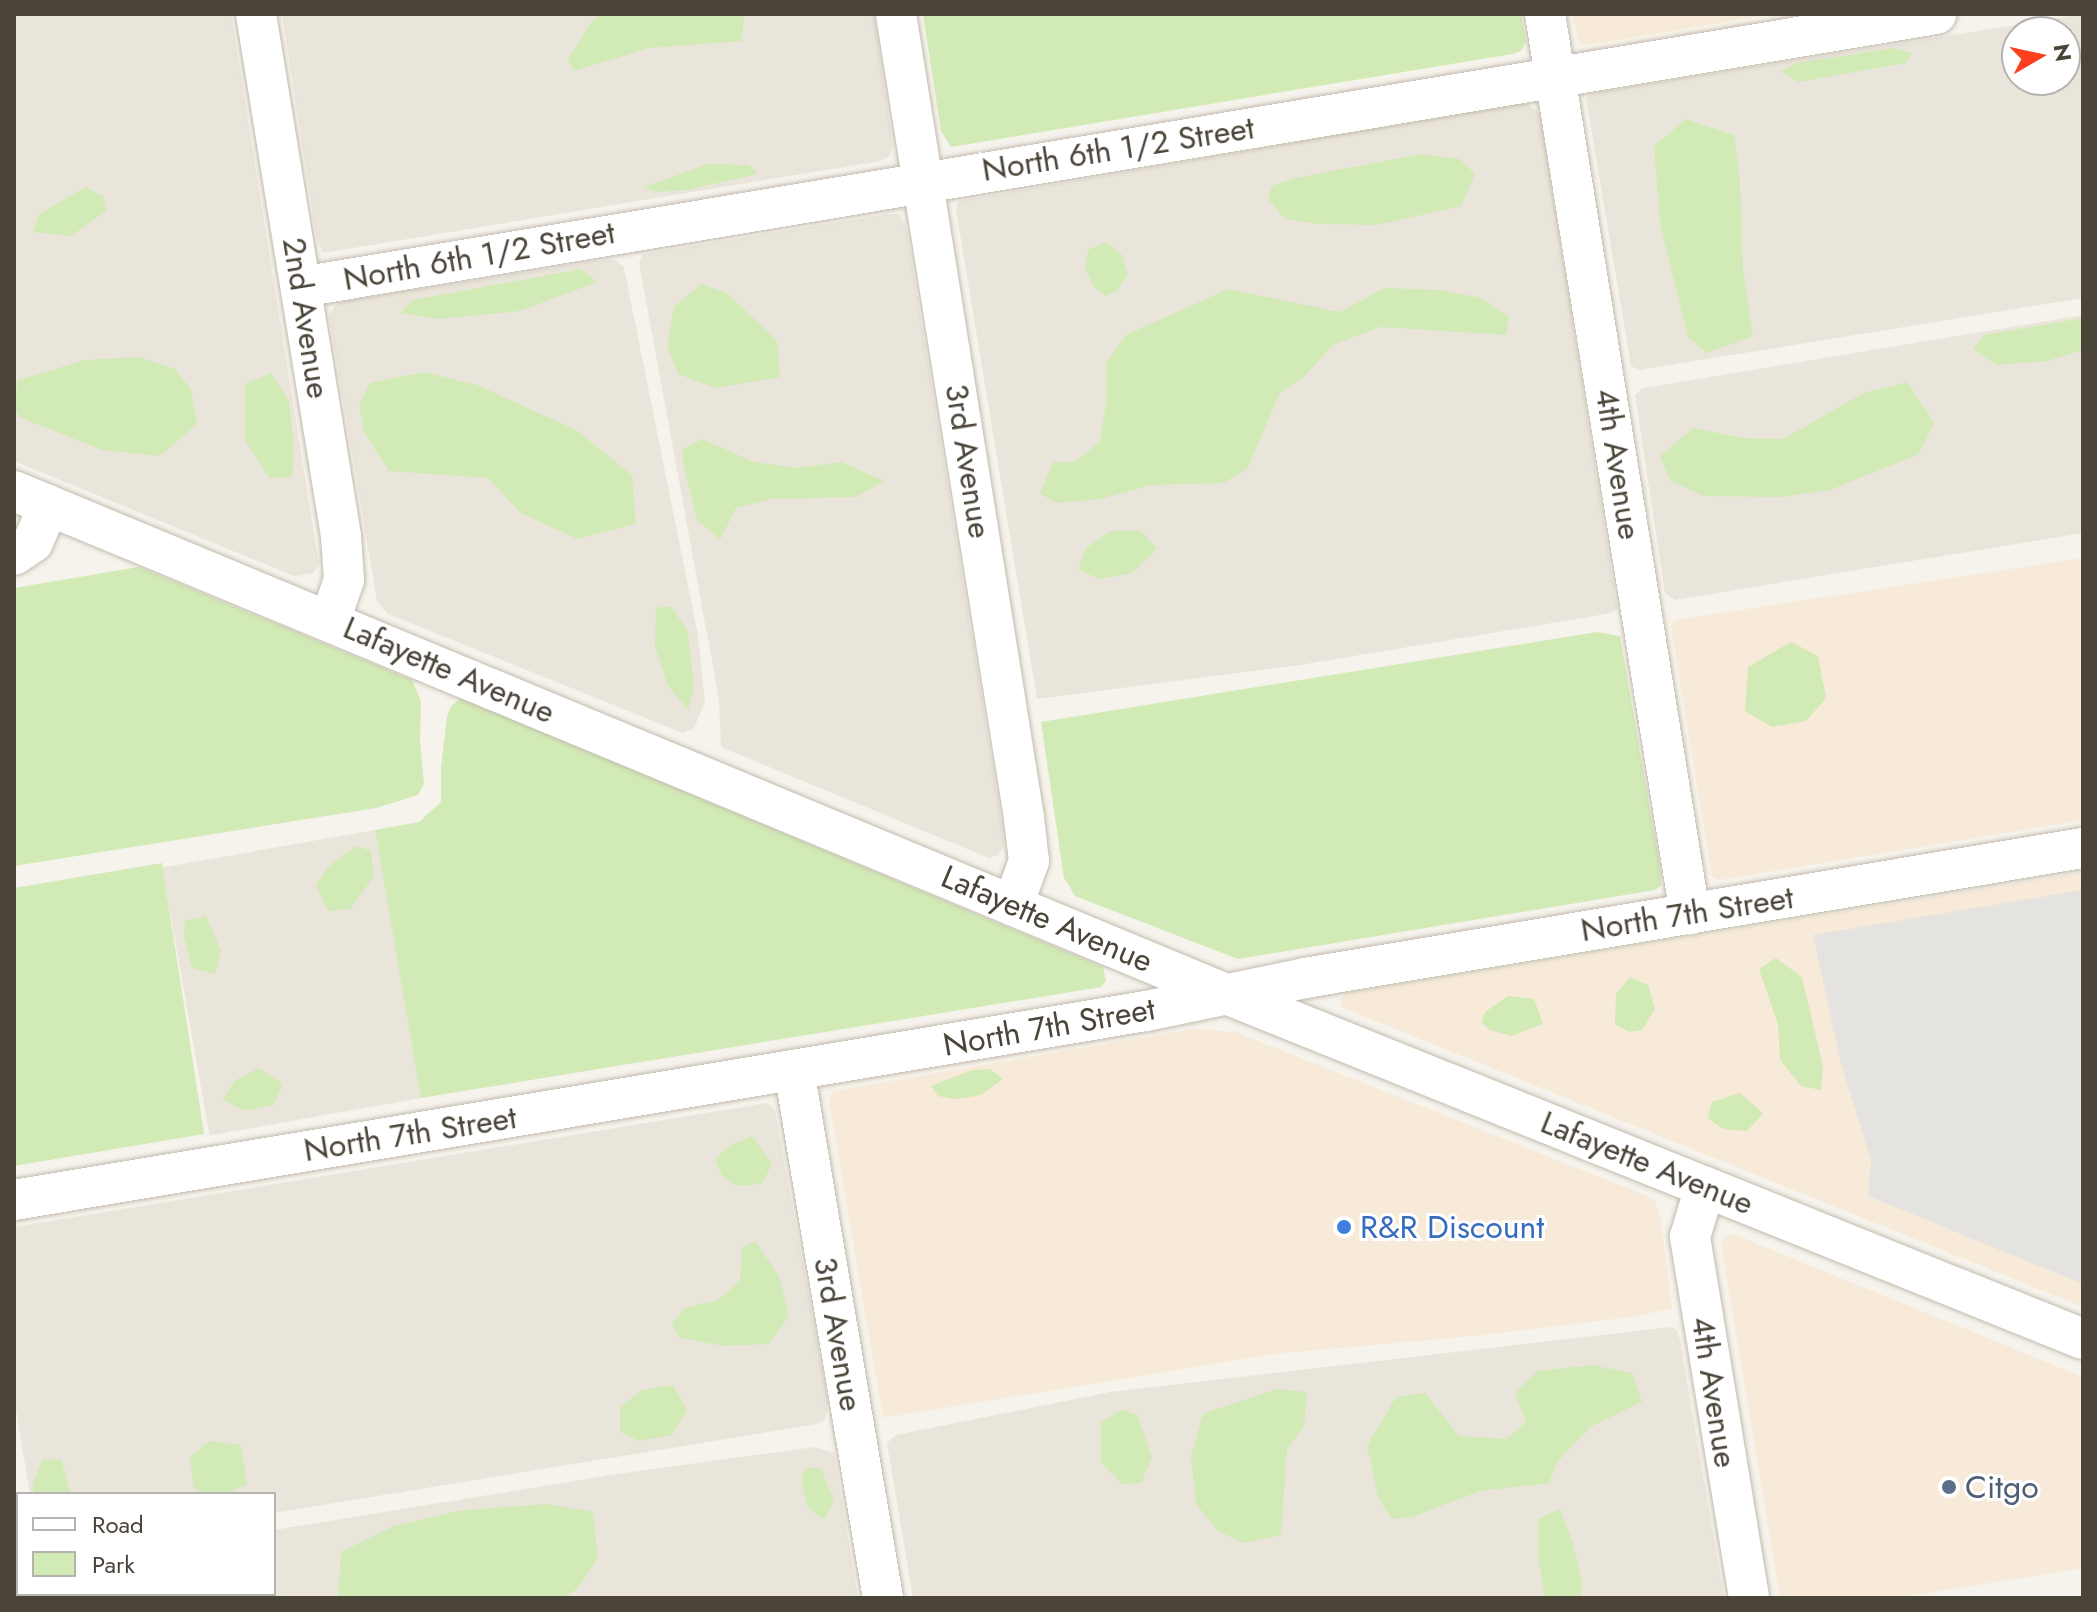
<!DOCTYPE html>
<style>
body{margin:0}
#map{position:relative;width:2097px;height:1612px;overflow:hidden;background:#f6f3ec;font-family:Jost,sans-serif}
div>[style]{position:absolute}
.residential>*{inset:0;background:#eae5da;transform-origin:0 0}
.commercial>*{inset:0;background:#f7ead8}
.green>*{inset:0;background:#d2eab5}
.parking>*{inset:0;background:#e5e3e0}
.roads{filter:drop-shadow(0 0 2px #c2bbae) drop-shadow(0 0 2px #c2bbae)}
.minor>*{height:40px;margin:-20px;padding:0 20px;transform-origin:20px;border-radius:20px;background:#fff}
.dots>*{width:22px;height:22px;translate:-50% -50%;box-sizing:border-box;border:4px solid #fff;border-radius:50%}
span{translate:-50% -50%;white-space:nowrap;text-align:center;line-height:1.15;-webkit-text-stroke:6px #fff;paint-order:stroke}
.street-label{font-size:32px;color:#4b4439}
.shop-label{font-size:32px;color:#366cbe}
.left{translate:0 -50%;text-align:left}
.service-label{font-size:32px;color:#4e5e75}
.frame{position:absolute;inset:0;border:16px solid #4b4439;pointer-events:none}
.legend{position:absolute;left:16px;top:1492px;width:260px;height:104px;box-sizing:border-box;background:#fff;border:2px solid #b7b4b0;margin:0;padding:10px 14px;list-style:none;font-size:24px;color:#4b4439}
.legend li{display:flex;align-items:center;gap:16px;height:40px}
.legend b{width:40px;border:2px solid #b7b4b0}
.north{position:absolute;left:2001px;top:16px;width:80px;height:80px;box-sizing:border-box;background:#fff;border:2px solid #b7b4b0;border-radius:50%;rotate:81deg;font-size:22px;font-weight:700;line-height:32px;text-align:center;color:#4b4439}
.north::after{content:'';display:block;margin:auto;width:28px;height:36px;background:#fc3f1d;clip-path:polygon(50% 0,100% 100%,50% 72%,0 100%)}
</style>
<div id="map">
<div class="residential">
<div style="clip-path:polygon(14px 14px,231px 14px,319px 565px,313px 573px,294px 576px,14px 461px)"></div>
<div style="clip-path:polygon(282px 14px,874px 14px,893px 147px,889px 156px,881px 161px,323px 253px,317px 240px)"></div>
<div style="clip-path:polygon(evenodd,2083px 14px,2083px 298px,1639px 370px,1631px 366px,1586px 98px,1592px 93px,2083px 14px,2017px 32px,2065px 32px,2065px 80px,2017px 80px,2017px 32px)"></div>
<div style="clip-path:polygon(1515px 104px,1528px 104px,1540px 113px,1617px 608px,1612px 613px,1300px 665px,1037px 699px,956px 210px,959px 201px)"></div>
<div style="clip-path:polygon(887px 214px,899px 214px,906px 226px,1003px 829px,1004px 845px,998px 855px,989px 858px,721px 747px,719px 699px,639px 263px,643px 254px)"></div>
<div style="clip-path:polygon(609px 259px,617px 261px,624px 268px,698px 635px,705px 702px,694px 728px,683px 733px,388px 614px,377px 601px,329px 315px,335px 305px,345px 301px)"></div>
<div style="clip-path:polygon(2083px 315px,2083px 533px,1675px 600px,1665px 593px,1635px 395px,1643px 388px)"></div>
<div style="left:375px;top:830px;width:272px;height:216px;rotate:80deg"></div>
<div style="clip-path:polygon(767px 1103px,775px 1110px,828px 1403px,825px 1420px,817px 1424px,274px 1513px,274px 1494px,30px 1494px,14px 1397px,14px 1227px)"></div>
<div style="clip-path:polygon(1671px 1327px,1677px 1330px,1680px 1340px,1724px 1598px,913px 1598px,887px 1443px,896px 1435px,1110px 1392px)"></div>
<div style="clip-path:polygon(814px 1447px,834px 1453px,858px 1598px,47px 1598px,47px 1594px,274px 1594px,274px 1530px,617px 1474px)"></div>
</div>
<div class="commercial">
<div style="clip-path:polygon(1572px 14px,1773px 14px,1588px 45px,1579px 44px)"></div>
<div style="clip-path:polygon(2083px 558px,2083px 820px,1720px 880px,1712px 877px,1671px 626px,1675px 620px)"></div>
<div style="clip-path:polygon(2083px 872px,2083px 1307px,1341px 1007px,1340px 1000px,1346px 993px)"></div>
<div style="clip-path:polygon(1193px 1029px,1235px 1032px,1650px 1197px,1655px 1201px,1660px 1214px,1672px 1308px,1639px 1316px,1474px 1336px,1273px 1354px,883px 1418px,829px 1101px,833px 1091px)"></div>
<div style="clip-path:polygon(1733px 1234px,2083px 1377px,2083px 1568px,1897px 1598px,1780px 1598px,1721px 1244px,1726px 1235px)"></div>
</div>
<div class="green">
<div style="clip-path:polygon(600px 14px,744px 14px,742px 41px,649px 48px,574px 71px,568px 60px,591px 22px)"></div>
<div style="clip-path:polygon(923px 14px,1521px 14px,1526px 42px,1521px 51px,1512px 54px,951px 147px,941px 131px)"></div>
<div style="clip-path:polygon(1894px 48px,1912px 53px,1906px 63px,1799px 82px,1780px 71px,1797px 63px)"></div>
<div style="clip-path:polygon(1686px 119px,1734px 135px,1740px 181px,1743px 269px,1753px 336px,1707px 353px,1688px 337px,1660px 224px,1654px 146px)"></div>
<div style="clip-path:polygon(1421px 154px,1460px 159px,1475px 174px,1461px 206px,1377px 225px,1319px 224px,1285px 219px,1268px 199px,1272px 186px,1296px 178px)"></div>
<div style="clip-path:polygon(708px 164px,749px 165px,758px 174px,687px 190px,657px 192px,644px 187px)"></div>
<div style="clip-path:polygon(86px 187px,103px 196px,106px 211px,71px 236px,33px 232px,39px 214px)"></div>
<div style="clip-path:polygon(1106px 242px,1122px 255px,1128px 274px,1116px 292px,1105px 296px,1094px 287px,1085px 268px,1088px 250px)"></div>
<div style="clip-path:polygon(581px 269px,597px 282px,520px 311px,439px 319px,400px 313px,413px 300px)"></div>
<div style="clip-path:polygon(701px 284px,727px 293px,777px 341px,780px 377px,715px 388px,678px 374px,667px 346px,674px 307px)"></div>
<div style="clip-path:polygon(1384px 288px,1440px 290px,1481px 298px,1509px 317px,1506px 335px,1380px 327px,1333px 345px,1304px 377px,1280px 393px,1247px 469px,1223px 483px,1151px 485px,1100px 499px,1055px 503px,1040px 493px,1053px 462px,1075px 462px,1100px 442px,1106px 402px,1106px 363px,1126px 335px,1228px 289px,1340px 312px)"></div>
<div style="clip-path:polygon(2083px 318px,2083px 350px,2047px 361px,1996px 365px,1973px 349px,1984px 335px)"></div>
<div style="clip-path:polygon(138px 357px,175px 369px,191px 390px,197px 424px,160px 456px,102px 450px,19px 417px,14px 405px,18px 380px,85px 360px)"></div>
<div style="clip-path:polygon(424px 372px,477px 385px,576px 430px,632px 475px,636px 524px,577px 539px,521px 513px,488px 478px,389px 471px,364px 432px,359px 405px,370px 383px)"></div>
<div style="clip-path:polygon(271px 373px,289px 401px,294px 445px,292px 477px,269px 478px,245px 440px,245px 384px)"></div>
<div style="clip-path:polygon(1907px 382px,1934px 423px,1919px 454px,1830px 490px,1781px 497px,1703px 496px,1670px 480px,1660px 456px,1693px 428px,1743px 438px,1783px 439px,1864px 393px)"></div>
<div style="clip-path:polygon(702px 439px,754px 462px,797px 468px,841px 462px,884px 481px,856px 497px,772px 499px,736px 508px,720px 540px,697px 520px,685px 472px,682px 450px)"></div>
<div style="clip-path:polygon(1111px 531px,1141px 531px,1157px 549px,1132px 573px,1099px 579px,1078px 569px,1086px 548px)"></div>
<div style="clip-path:polygon(139px 567px,412px 680px,421px 701px,420px 740px,424px 784px,418px 795px,376px 808px,14px 866px,14px 588px)"></div>
<div style="clip-path:polygon(671px 606px,688px 632px,694px 687px,688px 710px,668px 686px,655px 646px,656px 608px)"></div>
<div style="clip-path:polygon(1597px 632px,1620px 636px,1661px 874px,1661px 886px,1655px 890px,1238px 959px,1075px 896px,1064px 878px,1041px 722px)"></div>
<div style="clip-path:polygon(1791px 642px,1818px 656px,1826px 698px,1806px 721px,1772px 727px,1745px 711px,1748px 667px)"></div>
<div style="clip-path:polygon(461px 698px,1103px 967px,1106px 981px,1101px 987px,421px 1098px,375px 830px,419px 822px,441px 802px,441px 767px,447px 717px,451px 706px)"></div>
<div style="clip-path:polygon(356px 846px,371px 851px,374px 876px,350px 909px,328px 911px,316px 885px,330px 865px)"></div>
<div style="clip-path:polygon(162px 863px,204px 1134px,14px 1166px,14px 888px)"></div>
<div style="clip-path:polygon(206px 916px,221px 951px,215px 974px,192px 968px,184px 937px,185px 921px)"></div>
<div style="clip-path:polygon(1776px 958px,1802px 977px,1823px 1067px,1821px 1090px,1801px 1086px,1780px 1060px,1778px 1024px,1759px 969px)"></div>
<div style="clip-path:polygon(1630px 977px,1648px 985px,1655px 1009px,1642px 1030px,1629px 1032px,1615px 1024px,1616px 994px)"></div>
<div style="clip-path:polygon(1508px 996px,1534px 999px,1543px 1024px,1511px 1036px,1490px 1030px,1481px 1022px,1485px 1012px)"></div>
<div style="clip-path:polygon(259px 1068px,283px 1084px,273px 1105px,245px 1111px,223px 1100px,234px 1081px)"></div>
<div style="clip-path:polygon(990px 1069px,1003px 1079px,981px 1095px,956px 1099px,938px 1096px,931px 1086px,972px 1070px)"></div>
<div style="clip-path:polygon(1740px 1093px,1763px 1113px,1747px 1131px,1723px 1129px,1708px 1118px,1712px 1102px)"></div>
<div style="clip-path:polygon(752px 1136px,772px 1164px,762px 1184px,737px 1186px,722px 1176px,715px 1160px,727px 1147px)"></div>
<div style="clip-path:polygon(755px 1241px,779px 1276px,789px 1316px,769px 1344px,722px 1346px,678px 1337px,672px 1323px,685px 1308px,718px 1300px,740px 1280px,742px 1248px)"></div>
<div style="clip-path:polygon(1593px 1365px,1632px 1373px,1642px 1402px,1590px 1427px,1557px 1462px,1549px 1483px,1480px 1491px,1412px 1517px,1392px 1519px,1378px 1497px,1367px 1446px,1396px 1397px,1425px 1393px,1459px 1436px,1507px 1439px,1526px 1422px,1515px 1393px,1538px 1371px)"></div>
<div style="clip-path:polygon(673px 1385px,687px 1410px,672px 1435px,638px 1441px,620px 1431px,620px 1407px,642px 1390px)"></div>
<div style="clip-path:polygon(1277px 1389px,1307px 1392px,1304px 1426px,1287px 1449px,1281px 1535px,1243px 1543px,1218px 1531px,1196px 1504px,1191px 1455px,1203px 1414px)"></div>
<div style="clip-path:polygon(1123px 1409px,1138px 1416px,1152px 1457px,1141px 1483px,1122px 1484px,1101px 1462px,1101px 1422px)"></div>
<div style="clip-path:polygon(209px 1441px,241px 1445px,247px 1484px,227px 1494px,205px 1494px,194px 1488px,190px 1457px)"></div>
<div style="clip-path:polygon(61px 1459px,71px 1494px,33px 1494px,33px 1484px,42px 1460px)"></div>
<div style="clip-path:polygon(808px 1467px,821px 1469px,834px 1501px,824px 1520px,808px 1507px,802px 1487px,802px 1473px)"></div>
<div style="clip-path:polygon(546px 1504px,593px 1512px,598px 1558px,577px 1589px,563px 1598px,338px 1598px,341px 1552px,394px 1526px,458px 1511px)"></div>
<div style="clip-path:polygon(1560px 1509px,1573px 1543px,1582px 1582px,1581px 1598px,1545px 1598px,1538px 1557px,1538px 1519px)"></div>
</div>
<div class="parking">
<div style="clip-path:polygon(2083px 890px,2083px 1284px,1868px 1196px,1871px 1160px,1840px 1060px,1813px 935px)"></div>
</div>
<div class="roads">
<div class="minor">
<div style="left:256px;top:14px;width:529px;rotate:80.75deg"></div>
<div style="left:341px;top:536px;width:44px;rotate:86.1deg"></div>
<div style="left:344px;top:580px;width:42px;rotate:109.3deg"></div>
<div style="left:896px;top:14px;width:814px;rotate:80.95deg"></div>
<div style="left:1024px;top:818px;width:43px;rotate:83.4deg"></div>
<div style="left:1029px;top:861px;width:47px;rotate:110deg"></div>
<div style="left:1545px;top:14px;width:912px;rotate:80.85deg"></div>
<div style="left:301px;top:287px;width:1658px;rotate:-9.48deg"></div>
<div style="left:14px;top:491px;width:1312px;rotate:22.54deg"></div>
<div style="left:1226px;top:994px;width:924px;rotate:21.93deg"></div>
<div style="left:14px;top:555px;width:23px;rotate:-34deg"></div>
<div style="left:33px;top:542px;width:40px;rotate:-66.6deg"></div>
<div style="left:794px;top:1070px;width:535px;rotate:80.43deg"></div>
<div style="left:1705px;top:1187px;width:52px;rotate:106.7deg"></div>
<div style="left:1690px;top:1237px;width:366px;rotate:80.7deg"></div>
<div style="left:14px;top:1200px;width:1148px;rotate:-9.48deg"></div>
<div style="left:1146px;top:1011px;width:162px;rotate:-11.7deg"></div>
<div style="left:1305px;top:978px;width:789px;rotate:-9.49deg"></div>
<div style="left:14px;top:1585px;width:13px;rotate:81deg"></div>
</div>
</div>
<div class="dots">
<div style="left:1344px;top:1227px;background:#3f7fe0"></div>
<div style="left:1949px;top:1487px;background:#5c6f8a"></div>
</div>
<div class="street-label">
<span style="left:1118px;top:149px;rotate:-9deg">North 6th 1/2 Street</span>
<span style="left:479px;top:256px;rotate:-10deg">North 6th 1/2 Street</span>
<span style="left:306px;top:318px;rotate:81deg">2nd Avenue</span>
<span style="left:968px;top:461px;rotate:81deg">3rd Avenue</span>
<span style="left:1618px;top:464px;rotate:81deg">4th Avenue</span>
<span style="left:449px;top:670px;rotate:23deg">Lafayette Avenue</span>
<span style="left:1687px;top:914px;rotate:-9deg">North 7th Street</span>
<span style="left:1047px;top:919px;rotate:23deg">Lafayette Avenue</span>
<span style="left:1049px;top:1027px;rotate:-10deg">North 7th Street</span>
<span style="left:410px;top:1134px;rotate:-9deg">North 7th Street</span>
<span style="left:1647px;top:1163px;rotate:22deg">Lafayette Avenue</span>
<span style="left:838px;top:1334px;rotate:80deg">3rd Avenue</span>
<span style="left:1714px;top:1392px;rotate:81deg">4th Avenue</span>
</div>
<div class="shop-label">
<span class="left" style="left:1360px;top:1227px">R&amp;R Discount</span>
</div>
<div class="service-label">
<span class="left" style="left:1965px;top:1487px">Citgo</span>
</div>
<div class="frame"></div>
<ul class="legend">
<li><b style="height:10px;background:#fff"></b>Road</li>
<li><b style="height:22px;background:#d2eab5"></b>Park</li>
</ul>
<div class="north">N</div>
</div>
